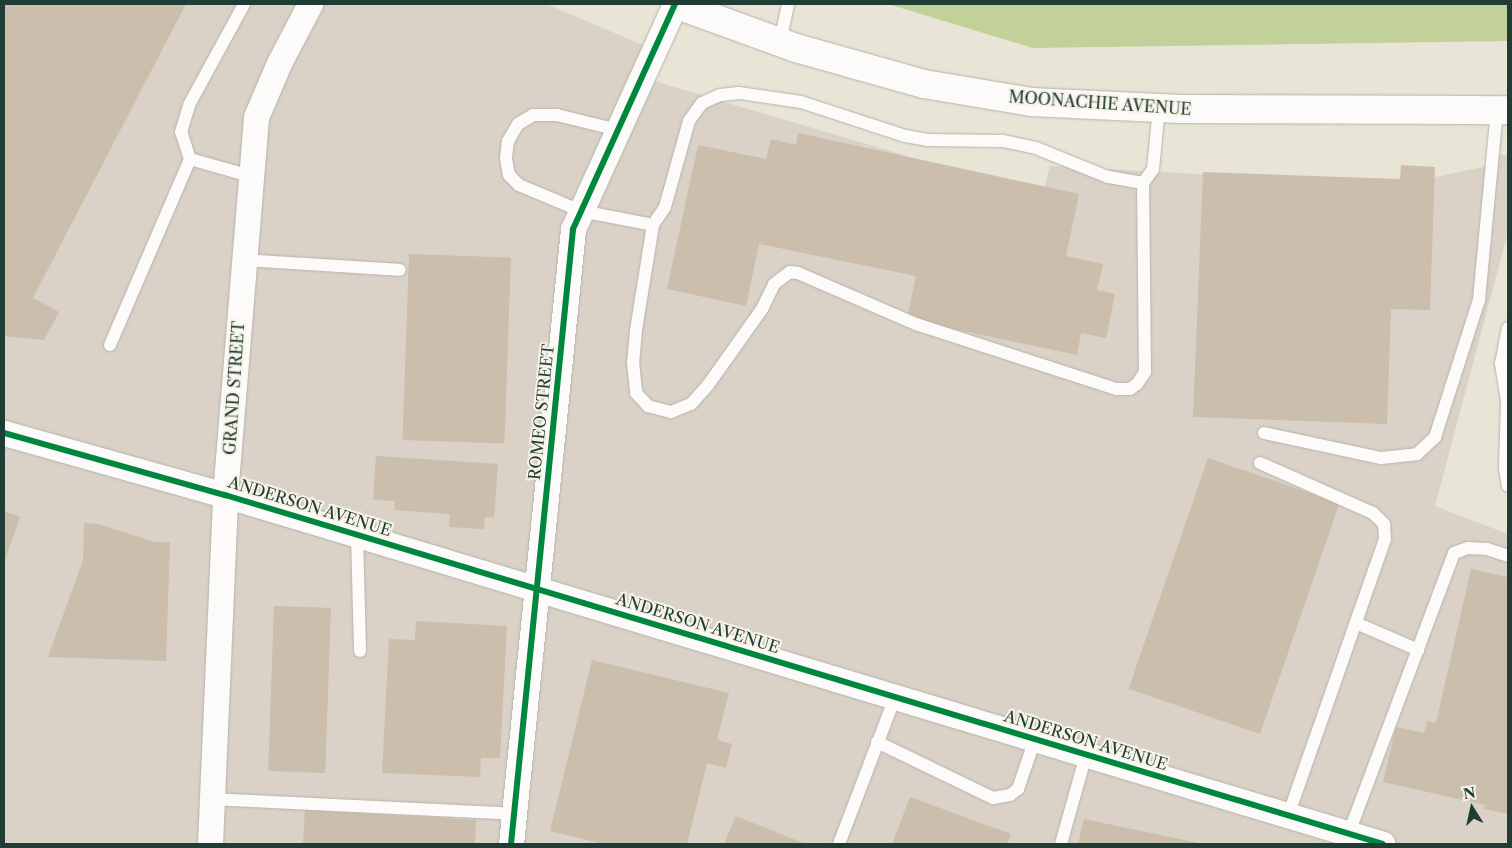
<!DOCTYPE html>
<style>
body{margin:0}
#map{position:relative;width:1512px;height:848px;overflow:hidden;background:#e8e4d6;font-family:"Libre Caslon Text",serif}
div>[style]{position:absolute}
.industrial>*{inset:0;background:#dad1c7}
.green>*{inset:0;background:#c2d19a}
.building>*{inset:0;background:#cbbeac;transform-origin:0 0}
.roads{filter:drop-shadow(0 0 1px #b4b4ab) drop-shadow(0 0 1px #b4b4ab)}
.service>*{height:12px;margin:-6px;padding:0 6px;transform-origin:6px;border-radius:6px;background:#fcfbf9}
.minor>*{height:25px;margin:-12.5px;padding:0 12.5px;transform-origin:12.5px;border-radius:12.5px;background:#fcfbf9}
.secondary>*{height:28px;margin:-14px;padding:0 14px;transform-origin:14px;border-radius:14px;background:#fcfbf9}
.cycleway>*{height:6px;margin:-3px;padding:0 3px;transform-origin:3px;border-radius:3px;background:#00873e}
span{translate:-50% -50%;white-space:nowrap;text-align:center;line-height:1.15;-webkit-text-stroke:4px #f7f3e8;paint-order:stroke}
.street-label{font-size:16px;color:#1f3d34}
.frame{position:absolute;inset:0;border:5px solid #1f3d34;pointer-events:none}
.north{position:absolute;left:1447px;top:783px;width:50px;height:50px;-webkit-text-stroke:4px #f7f3e8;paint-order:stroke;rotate:350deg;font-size:14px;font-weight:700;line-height:20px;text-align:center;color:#1f3d34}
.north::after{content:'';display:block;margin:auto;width:18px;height:22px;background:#1f3d34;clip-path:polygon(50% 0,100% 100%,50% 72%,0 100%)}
</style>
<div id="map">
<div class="industrial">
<div style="clip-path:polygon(4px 4px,546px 4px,650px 48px,640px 77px,1042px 196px,1050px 166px,1398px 185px,1497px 164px,1498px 155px,1508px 155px,1508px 232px,1435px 506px,1508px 534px,1508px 844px,4px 844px)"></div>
</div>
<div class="green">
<div style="clip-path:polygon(888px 4px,1508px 4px,1508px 41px,1033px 48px)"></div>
</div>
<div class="building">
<div style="clip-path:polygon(4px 4px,186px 4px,33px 298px,59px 312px,44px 340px,4px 336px)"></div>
<div style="clip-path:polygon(798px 133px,1079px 194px,1066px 256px,1103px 264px,1097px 290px,1115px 294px,1106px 338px,1081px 333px,1077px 355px,907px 319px,916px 276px,759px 244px,746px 306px,667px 289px,698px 145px,766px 159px,771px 139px,796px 145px)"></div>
<div style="clip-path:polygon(1401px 165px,1435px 167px,1430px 310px,1391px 309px,1387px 424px,1193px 417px,1203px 172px,1400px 179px)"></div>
<div style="left:409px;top:254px;width:102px;height:186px;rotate:2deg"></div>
<div style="clip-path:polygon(376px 456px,498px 464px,494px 518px,485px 517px,484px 529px,449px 527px,450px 514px,394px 510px,395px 501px,373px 500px)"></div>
<div style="left:1208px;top:458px;width:139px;height:244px;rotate:19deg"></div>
<div style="clip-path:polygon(4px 511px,20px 517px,4px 563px)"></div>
<div style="clip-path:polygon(84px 523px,98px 524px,155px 542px,170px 542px,166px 661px,48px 657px,83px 560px)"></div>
<div style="clip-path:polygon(1471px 569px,1508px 577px,1508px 814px,1484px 809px,1485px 805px,1383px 782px,1396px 727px,1424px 733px,1427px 721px,1436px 723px)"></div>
<div style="left:274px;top:606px;width:57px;height:165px;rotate:2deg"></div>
<div style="clip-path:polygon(416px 621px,507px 626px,500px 758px,481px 758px,480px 777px,382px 773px,389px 639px,415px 640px)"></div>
<div style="clip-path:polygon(592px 660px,729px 693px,717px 740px,732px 744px,726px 768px,707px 763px,687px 844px,603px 844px,550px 831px)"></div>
<div style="clip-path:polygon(910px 797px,1011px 834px,1007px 844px,892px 844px)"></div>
<div style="clip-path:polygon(305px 810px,476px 820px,475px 844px,303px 844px)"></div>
<div style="clip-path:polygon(736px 816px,806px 844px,724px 844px)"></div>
<div style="clip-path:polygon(1084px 819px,1199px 843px,1199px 844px,1078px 844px)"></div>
</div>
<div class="roads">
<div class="service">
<div style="left:780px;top:42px;width:39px;rotate:-78deg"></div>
<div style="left:618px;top:130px;width:63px;rotate:-166.2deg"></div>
<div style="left:557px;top:115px;width:24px;rotate:180deg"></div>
<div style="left:533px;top:115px;width:17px;rotate:149deg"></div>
<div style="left:518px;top:124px;width:20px;rotate:120deg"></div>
<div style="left:508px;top:141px;width:17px;rotate:97deg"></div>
<div style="left:506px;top:158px;width:17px;rotate:80deg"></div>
<div style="left:509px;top:175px;width:14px;rotate:45deg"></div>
<div style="left:519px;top:185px;width:67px;rotate:22.8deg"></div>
<div style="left:581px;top:211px;width:73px;rotate:11deg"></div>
<div style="left:190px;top:159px;width:62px;rotate:15.8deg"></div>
<div style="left:1143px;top:183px;width:36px;rotate:-170deg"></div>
<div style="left:1108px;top:177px;width:78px;rotate:-158.1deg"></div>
<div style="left:1036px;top:148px;width:35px;rotate:-168deg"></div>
<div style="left:1002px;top:141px;width:74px;rotate:-179.2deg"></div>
<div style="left:928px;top:140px;width:23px;rotate:-170deg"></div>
<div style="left:905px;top:136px;width:109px;rotate:-161.9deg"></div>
<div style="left:801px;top:102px;width:63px;rotate:-171.7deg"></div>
<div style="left:739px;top:93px;width:19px;rotate:174deg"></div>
<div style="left:720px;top:95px;width:20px;rotate:156deg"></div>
<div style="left:702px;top:103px;width:22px;rotate:126deg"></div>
<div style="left:689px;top:121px;width:89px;rotate:105.6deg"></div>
<div style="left:665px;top:207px;width:22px;rotate:124deg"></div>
<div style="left:653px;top:225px;width:106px;rotate:99.2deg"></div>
<div style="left:636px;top:330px;width:32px;rotate:95deg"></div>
<div style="left:633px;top:362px;width:31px;rotate:84deg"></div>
<div style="left:636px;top:393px;width:18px;rotate:47deg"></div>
<div style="left:648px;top:406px;width:24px;rotate:15deg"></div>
<div style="left:671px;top:412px;width:22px;rotate:-22deg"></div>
<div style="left:691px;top:404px;width:25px;rotate:-48deg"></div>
<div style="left:708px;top:385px;width:93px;rotate:-54.6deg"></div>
<div style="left:762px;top:309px;width:28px;rotate:-64deg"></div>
<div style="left:774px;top:284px;width:20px;rotate:-37deg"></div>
<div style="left:790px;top:272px;width:8px;rotate:7deg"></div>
<div style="left:798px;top:273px;width:129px;rotate:23.4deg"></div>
<div style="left:916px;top:324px;width:210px;rotate:18deg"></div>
<div style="left:1116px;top:389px;width:14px"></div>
<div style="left:1130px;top:389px;width:9px;rotate:-36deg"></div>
<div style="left:1137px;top:384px;width:14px;rotate:-56deg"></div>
<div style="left:1145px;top:372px;width:189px;rotate:-90.6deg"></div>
<div style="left:1143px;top:183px;width:17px;rotate:-54deg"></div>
<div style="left:1153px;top:169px;width:61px;rotate:-84.4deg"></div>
<div style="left:243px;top:260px;width:157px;rotate:3.6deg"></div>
<div style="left:1508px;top:328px;width:36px;rotate:101deg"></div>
<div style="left:1501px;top:363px;width:38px;rotate:81deg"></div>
<div style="left:1507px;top:401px;width:67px;rotate:91.7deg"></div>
<div style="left:1505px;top:468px;width:18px;rotate:81deg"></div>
<div style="left:110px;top:345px;width:202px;rotate:-66.7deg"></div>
<div style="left:190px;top:159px;width:28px;rotate:-108deg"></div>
<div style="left:181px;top:132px;width:28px;rotate:-73deg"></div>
<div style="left:189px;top:105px;width:115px;rotate:-61.4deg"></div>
<div style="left:1264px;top:433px;width:120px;rotate:12.1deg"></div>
<div style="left:1381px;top:458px;width:36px;rotate:-6deg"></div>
<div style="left:1417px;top:454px;width:25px;rotate:-43deg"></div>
<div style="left:1435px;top:437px;width:144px;rotate:-72.2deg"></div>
<div style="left:1479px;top:300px;width:191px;rotate:-84.6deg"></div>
<div style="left:1260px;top:463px;width:124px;rotate:23.9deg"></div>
<div style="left:1373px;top:513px;width:16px;rotate:45deg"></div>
<div style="left:1384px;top:524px;width:15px;rotate:86deg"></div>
<div style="left:1385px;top:539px;width:293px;rotate:109.3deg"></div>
<div style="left:357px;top:535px;width:116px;rotate:88.5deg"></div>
<div style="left:1356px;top:623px;width:68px;rotate:23.5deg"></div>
<div style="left:877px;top:742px;width:129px;rotate:25.8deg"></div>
<div style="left:993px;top:798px;width:17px;rotate:-10deg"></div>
<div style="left:1010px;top:795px;width:10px;rotate:-37deg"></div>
<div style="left:1018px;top:789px;width:53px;rotate:-71.2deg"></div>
<div style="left:211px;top:799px;width:303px;rotate:2.8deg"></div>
<div style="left:1347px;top:838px;width:304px;rotate:-69.4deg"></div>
<div style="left:1454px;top:553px;width:15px;rotate:-20deg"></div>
<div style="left:1468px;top:548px;width:19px;rotate:3deg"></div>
<div style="left:1487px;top:549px;width:22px;rotate:18deg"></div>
<div style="left:839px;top:844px;width:157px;rotate:-69.1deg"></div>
<div style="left:1061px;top:844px;width:92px;rotate:-74.3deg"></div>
</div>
<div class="minor">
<div style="left:4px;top:433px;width:230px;rotate:15.7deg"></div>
<div style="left:225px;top:495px;width:1209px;rotate:16.77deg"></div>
<div style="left:210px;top:844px;width:349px;rotate:-87.5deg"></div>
<div style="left:225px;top:495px;width:379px;rotate:-85.3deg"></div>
<div style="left:256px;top:117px;width:59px;rotate:-66.9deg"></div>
<div style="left:279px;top:63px;width:67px;rotate:-62.3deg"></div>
<div style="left:511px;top:844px;width:618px;rotate:-84.24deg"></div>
<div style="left:573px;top:229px;width:247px;rotate:-65.6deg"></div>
</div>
<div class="secondary">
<div style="left:675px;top:4px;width:129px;rotate:20deg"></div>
<div style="left:796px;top:48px;width:133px;rotate:15.7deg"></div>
<div style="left:924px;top:84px;width:109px;rotate:9.5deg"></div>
<div style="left:1031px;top:102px;width:150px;rotate:2.7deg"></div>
<div style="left:1181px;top:109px;width:327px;rotate:0.2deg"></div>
</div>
</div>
<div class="cycleway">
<div style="left:4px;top:433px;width:230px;rotate:15.7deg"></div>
<div style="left:225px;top:495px;width:1209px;rotate:16.77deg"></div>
<div style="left:511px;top:844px;width:618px;rotate:-84.24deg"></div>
<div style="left:573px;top:229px;width:247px;rotate:-65.6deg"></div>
</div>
<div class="street-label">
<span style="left:1100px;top:103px;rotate:4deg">MOONACHIE AVENUE</span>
<span style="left:234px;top:388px;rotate:-86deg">GRAND STREET</span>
<span style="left:541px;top:412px;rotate:-84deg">ROMEO STREET</span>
<span style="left:310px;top:506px;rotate:17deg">ANDERSON AVENUE</span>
<span style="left:698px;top:623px;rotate:17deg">ANDERSON AVENUE</span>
<span style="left:1086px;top:740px;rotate:17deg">ANDERSON AVENUE</span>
</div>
<div class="frame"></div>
<div class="north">N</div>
</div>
